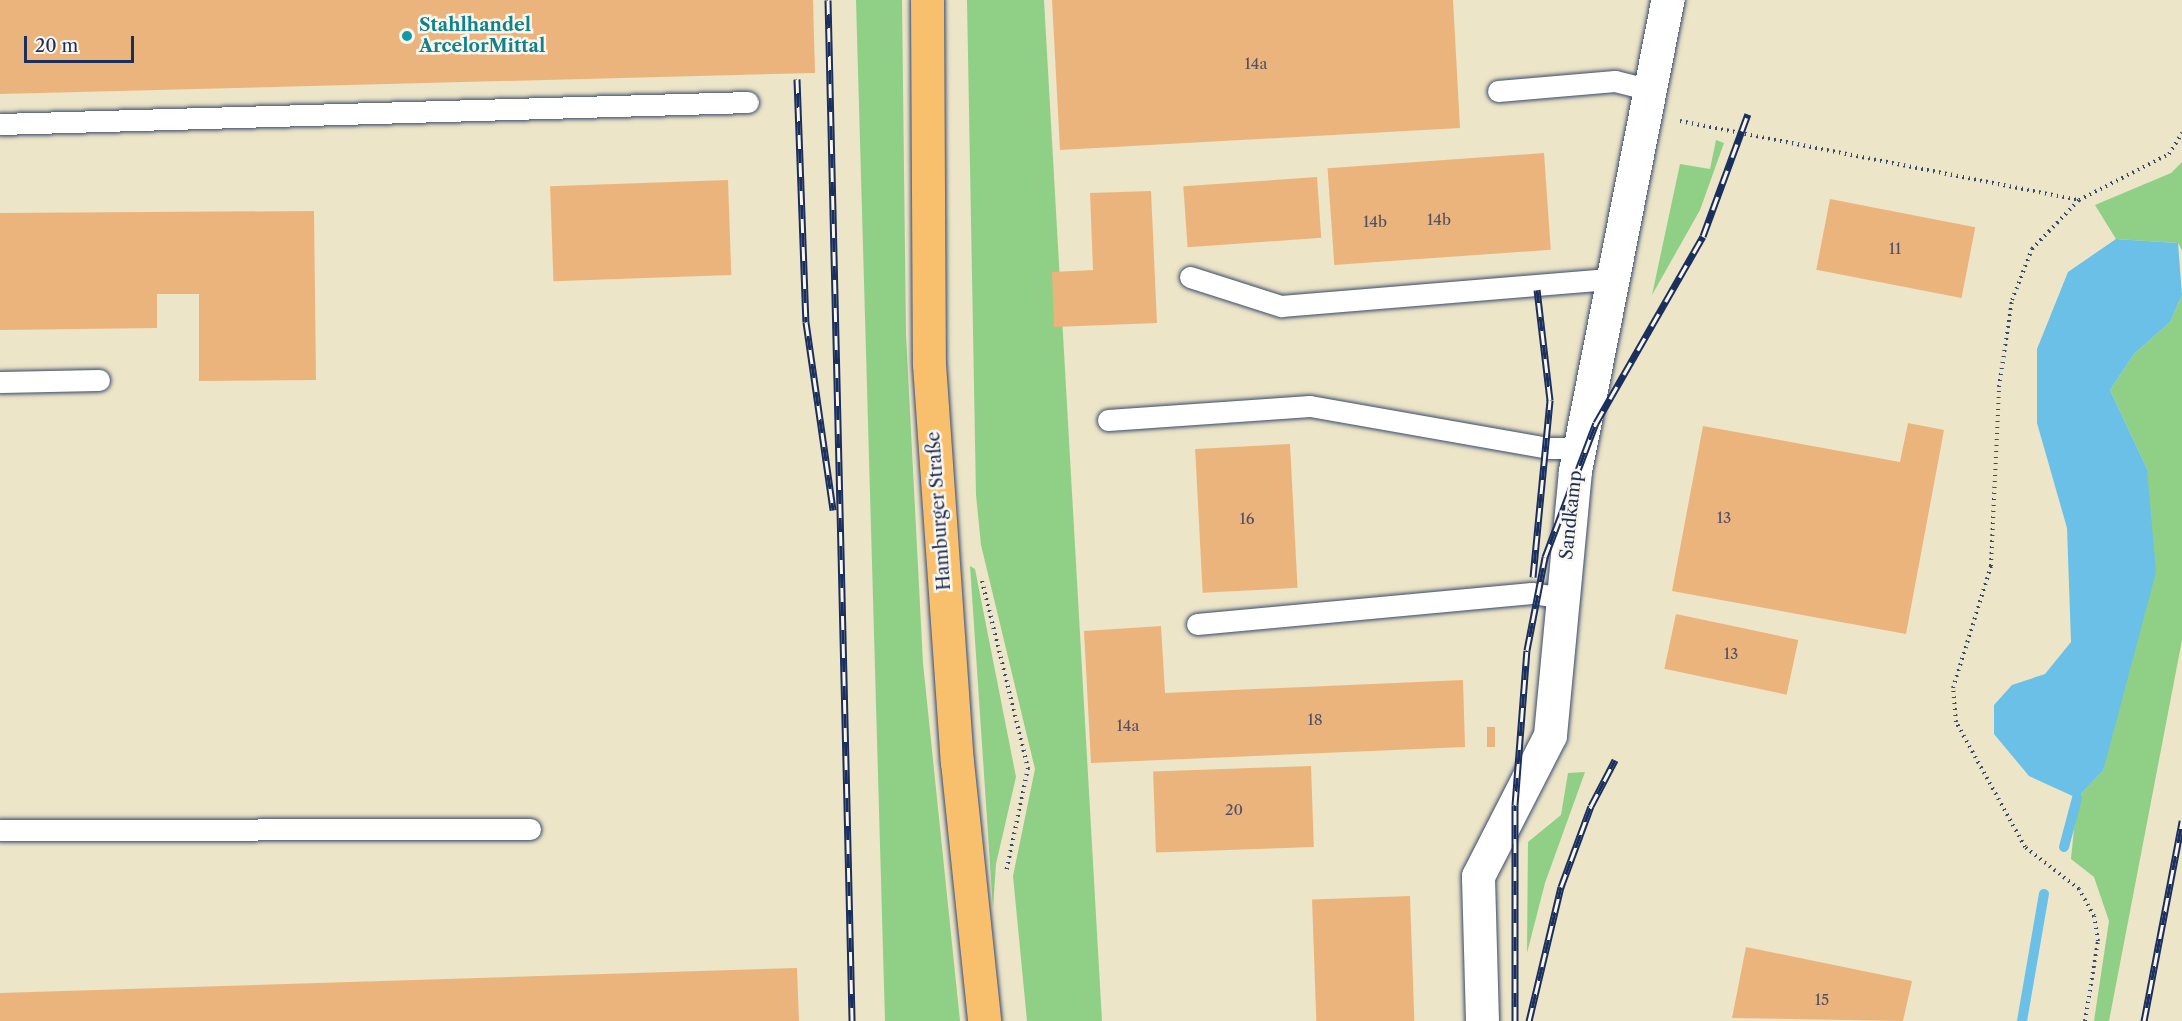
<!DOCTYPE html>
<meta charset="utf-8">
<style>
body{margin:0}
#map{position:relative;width:2182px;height:1021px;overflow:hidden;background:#ece5c7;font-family:"Libre Caslon Text",serif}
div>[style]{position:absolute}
.green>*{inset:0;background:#8fcf86}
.water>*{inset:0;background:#6ac0e7}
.stream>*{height:10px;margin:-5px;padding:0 5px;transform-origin:5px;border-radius:5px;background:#6ac0e7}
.building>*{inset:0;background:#ecb47d;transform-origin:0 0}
.path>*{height:4px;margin-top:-2px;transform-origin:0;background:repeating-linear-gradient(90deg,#3a4a6e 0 1.5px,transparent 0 6px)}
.roads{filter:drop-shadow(0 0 2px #3a4a6e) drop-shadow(0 0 2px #3a4a6e)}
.service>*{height:21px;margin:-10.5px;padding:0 10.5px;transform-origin:10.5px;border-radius:10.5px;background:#fff}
.minor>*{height:33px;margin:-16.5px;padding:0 16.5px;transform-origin:16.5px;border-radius:16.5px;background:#fff}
.primary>*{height:33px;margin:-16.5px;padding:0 16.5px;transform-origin:16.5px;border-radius:16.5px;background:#f8bf6c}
.rail>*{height:7px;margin-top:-3.5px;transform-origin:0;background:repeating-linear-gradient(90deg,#fbf7ec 0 14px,#1b2f5e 0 28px);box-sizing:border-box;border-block:2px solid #1b2f5e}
.dots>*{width:16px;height:16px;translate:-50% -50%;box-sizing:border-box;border:3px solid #fbf7ec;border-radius:50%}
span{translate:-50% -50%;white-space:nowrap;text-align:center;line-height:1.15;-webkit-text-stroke:5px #fbf7ec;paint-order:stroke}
.number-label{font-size:15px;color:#4f5066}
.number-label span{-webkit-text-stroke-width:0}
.culture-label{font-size:18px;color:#0d838f;font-weight:700}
.left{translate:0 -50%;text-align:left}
.street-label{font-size:18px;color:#1b2f5e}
.scale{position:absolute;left:24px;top:36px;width:110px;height:27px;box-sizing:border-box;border:3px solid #1b2f5e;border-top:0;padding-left:8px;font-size:18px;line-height:21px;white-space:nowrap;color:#1b2f5e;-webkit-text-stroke:4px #fbf7ec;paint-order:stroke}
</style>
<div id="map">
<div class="green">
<div style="clip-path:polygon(856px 0,902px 0,906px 335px,923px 663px,960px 1021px,885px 1021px)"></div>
<div style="clip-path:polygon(967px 0,1044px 0,1102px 1021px,1027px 1021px,1013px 876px,1035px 769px,981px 545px,976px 495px)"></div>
<div style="clip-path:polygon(1716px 140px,1724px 143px,1700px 210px,1652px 295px,1680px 164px,1710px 169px)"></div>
<div style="clip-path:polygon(2182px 162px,2182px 250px,2178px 243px,2116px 239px,2095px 205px,2171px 173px)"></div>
<div style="clip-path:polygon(2182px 295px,2182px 640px,2109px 1021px,2094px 1021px,2109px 921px,2094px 877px,2071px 859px,2077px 798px,2103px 771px,2147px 469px,2110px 390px,2134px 354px,2170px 322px)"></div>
<div style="clip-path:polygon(970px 566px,975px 569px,1016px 777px,996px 864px,993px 908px)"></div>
<div style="clip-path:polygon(1585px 772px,1545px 883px,1527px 953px,1528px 842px,1561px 815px,1568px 773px)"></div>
</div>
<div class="water">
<div style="clip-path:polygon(2116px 239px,2178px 243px,2182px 295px,2170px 322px,2134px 354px,2110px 390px,2147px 469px,2156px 572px,2103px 771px,2077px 798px,2029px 776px,1994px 734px,1994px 705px,2012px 685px,2045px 674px,2071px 642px,2067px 528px,2037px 423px,2037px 349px,2068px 272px)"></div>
</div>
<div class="stream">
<div style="left:2064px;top:847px;width:51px;rotate:-75.1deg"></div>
<div style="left:2022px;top:1021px;width:129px;rotate:-80.2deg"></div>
</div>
<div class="building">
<div style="clip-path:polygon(0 0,813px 0,815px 73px,0 94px)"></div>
<div style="clip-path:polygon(1052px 0,1453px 0,1460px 128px,1060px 150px)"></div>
<div style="left:1544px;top:153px;width:97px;height:217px;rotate:86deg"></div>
<div style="left:1317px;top:177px;width:61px;height:134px;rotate:86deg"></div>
<div style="left:728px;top:180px;width:95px;height:178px;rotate:88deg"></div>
<div style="clip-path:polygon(1151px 191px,1157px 323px,1054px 327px,1052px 272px,1093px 270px,1090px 193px)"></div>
<div style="left:1830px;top:199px;width:148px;height:72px;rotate:11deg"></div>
<div style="clip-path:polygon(314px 211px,316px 380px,199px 381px,199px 294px,157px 294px,157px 328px,0 330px,0 213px)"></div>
<div style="clip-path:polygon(1908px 423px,1944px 430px,1906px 634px,1672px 591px,1703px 426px,1900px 462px)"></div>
<div style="left:1290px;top:444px;width:144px;height:95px;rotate:87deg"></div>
<div style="left:1676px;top:614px;width:125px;height:56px;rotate:12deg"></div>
<div style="clip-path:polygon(1161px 626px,1165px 693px,1463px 680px,1465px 747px,1091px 763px,1084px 631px)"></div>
<div style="left:1487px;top:727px;width:8px;height:20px"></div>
<div style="left:1311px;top:766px;width:81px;height:158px;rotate:88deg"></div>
<div style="left:1410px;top:896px;width:125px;height:98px;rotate:88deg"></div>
<div style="clip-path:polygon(1746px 947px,1912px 981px,1903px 1021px,1732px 1018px)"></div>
<div style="clip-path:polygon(797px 968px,799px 1021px,0 1021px,0 993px)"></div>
</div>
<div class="path">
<div style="left:1680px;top:121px;width:406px;rotate:11.2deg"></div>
<div style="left:982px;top:581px;width:193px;rotate:76.2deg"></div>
<div style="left:1028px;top:768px;width:106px;rotate:101.9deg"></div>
<div style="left:2085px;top:1021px;width:81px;rotate:-80.8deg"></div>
<div style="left:2098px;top:941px;width:25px;rotate:-99deg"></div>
<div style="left:2094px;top:916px;width:31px;rotate:-119deg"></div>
<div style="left:2079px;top:889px;width:68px;rotate:-142.1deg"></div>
<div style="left:2025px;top:847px;width:143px;rotate:-118.9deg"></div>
<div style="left:1956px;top:722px;width:34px;rotate:-95deg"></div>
<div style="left:1953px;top:688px;width:128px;rotate:-72.7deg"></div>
<div style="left:1991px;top:566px;width:179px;rotate:-87.4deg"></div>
<div style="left:1999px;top:387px;width:88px;rotate:-81.5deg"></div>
<div style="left:2012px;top:300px;width:55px;rotate:-68.6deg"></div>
<div style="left:2032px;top:249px;width:68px;rotate:-46.2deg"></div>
<div style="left:2079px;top:200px;width:101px;rotate:-27.1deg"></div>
<div style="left:2169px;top:154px;width:25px;rotate:-58deg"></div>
</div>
<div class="roads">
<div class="service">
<div style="left:1498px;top:91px;width:117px;rotate:-4.9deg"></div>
<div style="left:1615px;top:81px;width:34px;rotate:14deg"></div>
<div style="left:0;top:124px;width:748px;rotate:-1.68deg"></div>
<div style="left:1190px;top:277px;width:96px;rotate:17.7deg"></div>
<div style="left:1281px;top:306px;width:332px;rotate:-4.7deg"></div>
<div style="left:0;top:382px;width:99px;rotate:-1.2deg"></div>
<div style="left:1108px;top:420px;width:202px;rotate:-4deg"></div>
<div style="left:1310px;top:406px;width:242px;rotate:10deg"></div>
<div style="left:1548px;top:448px;width:31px"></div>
<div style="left:1197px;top:624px;width:336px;rotate:-5.3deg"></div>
<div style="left:1532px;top:593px;width:31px;rotate:9deg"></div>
<div style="left:0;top:830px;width:530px;rotate:-0.11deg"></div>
</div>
<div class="minor">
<div style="left:1482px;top:1021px;width:145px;rotate:-91.6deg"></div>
<div style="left:1478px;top:876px;width:158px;rotate:-62.9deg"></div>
<div style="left:1550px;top:735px;width:265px;rotate:-84.6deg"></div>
<div style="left:1575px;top:471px;width:480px;rotate:-78.9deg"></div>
</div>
<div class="primary">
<div style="left:927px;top:0;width:364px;rotate:89.7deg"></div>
<div style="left:929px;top:364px;width:399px;rotate:86deg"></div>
<div style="left:957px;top:762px;width:260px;rotate:84deg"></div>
</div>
</div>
<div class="rail">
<div style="left:828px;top:0;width:1021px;rotate:88.65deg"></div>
<div style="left:797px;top:79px;width:243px;rotate:87.9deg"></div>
<div style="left:806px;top:322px;width:190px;rotate:81.8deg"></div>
<div style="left:1533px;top:577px;width:178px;rotate:-84.5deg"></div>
<div style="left:1550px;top:400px;width:111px;rotate:-96.7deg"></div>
<div style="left:1515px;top:1021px;width:216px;rotate:-90deg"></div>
<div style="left:1515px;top:805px;width:155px;rotate:-85.6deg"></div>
<div style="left:1527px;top:650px;width:95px;rotate:-79deg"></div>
<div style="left:1545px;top:557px;width:143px;rotate:-69.2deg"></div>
<div style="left:1596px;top:423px;width:215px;rotate:-60.2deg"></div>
<div style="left:1703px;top:236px;width:130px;rotate:-69.8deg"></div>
<div style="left:1529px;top:1021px;width:138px;rotate:-76.6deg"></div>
<div style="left:1561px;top:887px;width:86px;rotate:-69.7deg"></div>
<div style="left:1591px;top:806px;width:52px;rotate:-62.4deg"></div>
<div style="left:2144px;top:1021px;width:204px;rotate:-79.2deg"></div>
</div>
<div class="dots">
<div style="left:407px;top:36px;background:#0f9aa8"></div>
</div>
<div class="number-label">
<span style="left:1256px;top:64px">14a</span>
<span style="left:1439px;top:220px">14b</span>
<span style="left:1375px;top:222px">14b</span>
<span style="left:1895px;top:249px">11</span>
<span style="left:1724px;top:518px">13</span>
<span style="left:1247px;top:519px">16</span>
<span style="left:1731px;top:654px">13</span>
<span style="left:1315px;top:720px">18</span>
<span style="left:1128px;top:726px">14a</span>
<span style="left:1234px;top:810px">20</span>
<span style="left:1822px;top:1000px">15</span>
</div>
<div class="culture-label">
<span class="left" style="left:419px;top:36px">Stahlhandel<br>ArcelorMittal</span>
</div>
<div class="street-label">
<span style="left:939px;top:511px;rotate:-94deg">Hamburger Straße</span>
<span style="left:1571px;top:515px;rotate:-84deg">Sandkamp</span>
</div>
<div class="scale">20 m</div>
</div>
